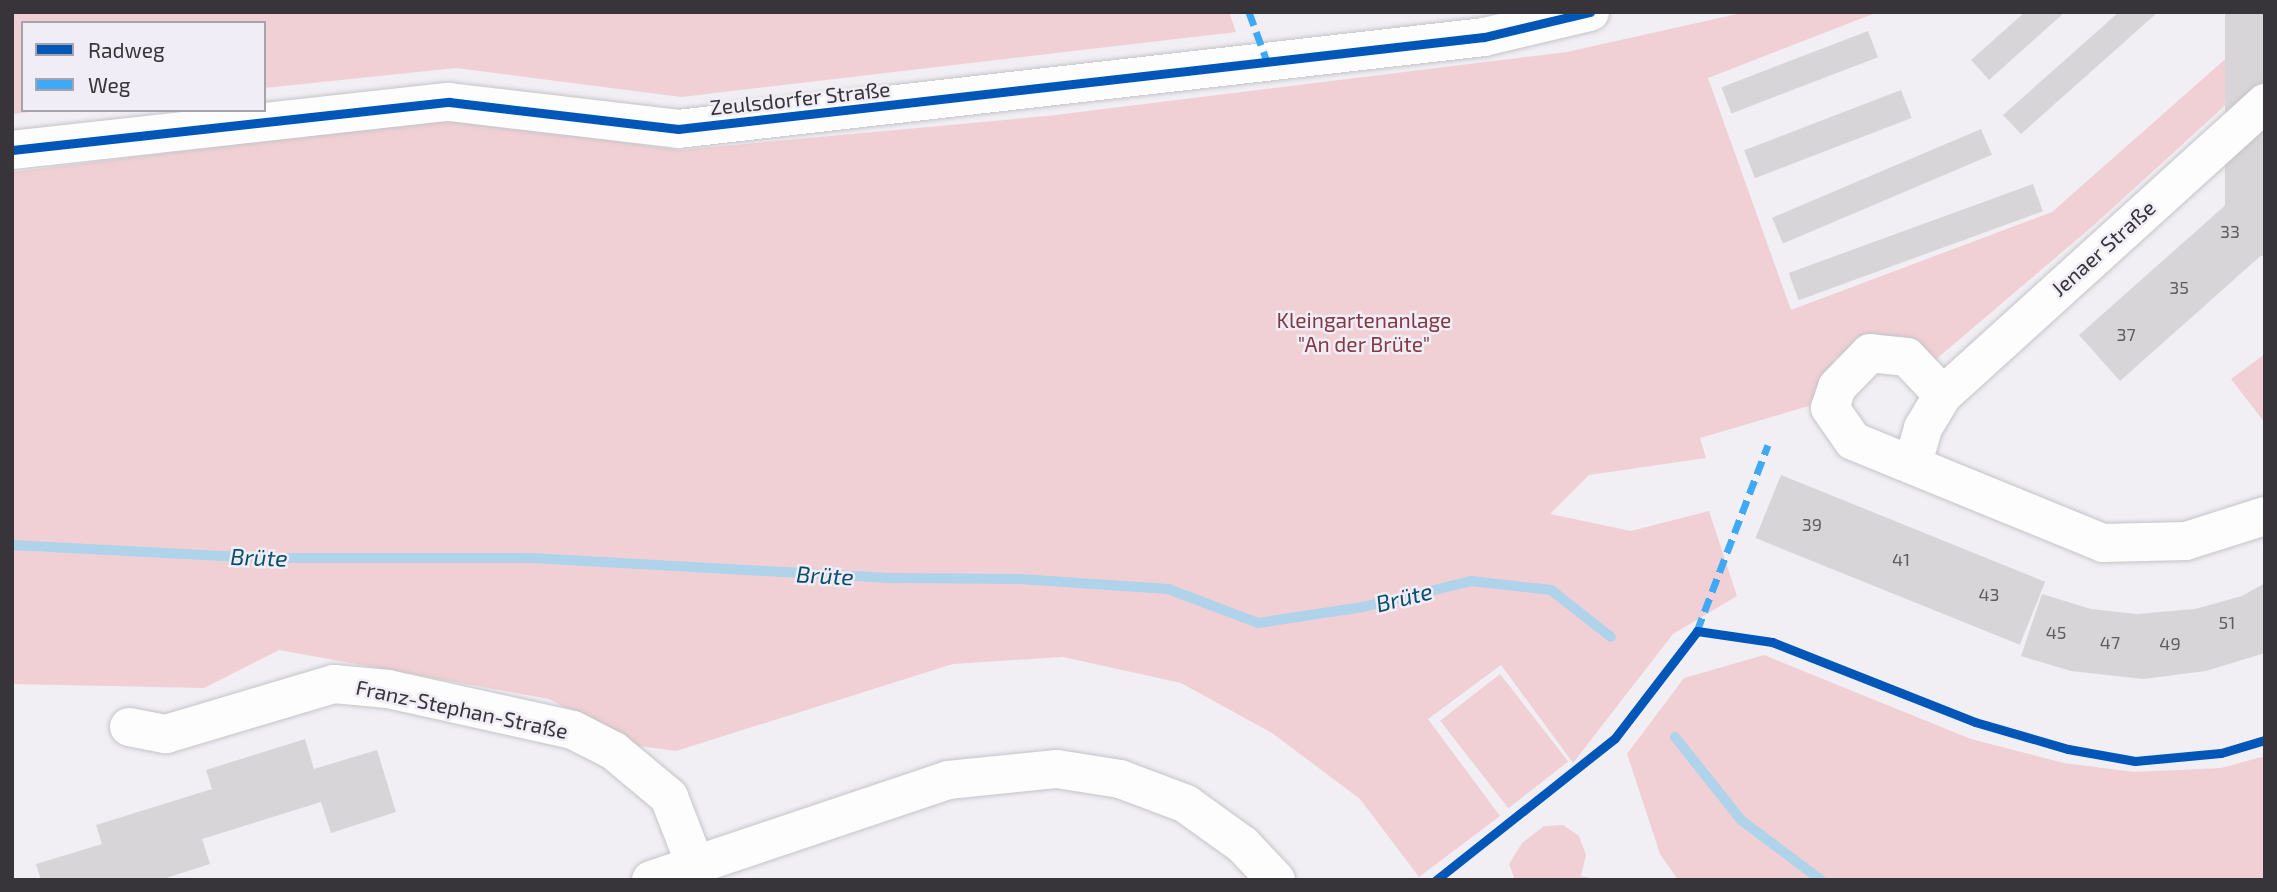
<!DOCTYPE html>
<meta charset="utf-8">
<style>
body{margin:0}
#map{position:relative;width:2277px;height:892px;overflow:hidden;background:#f1eff4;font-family:"Exo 2",sans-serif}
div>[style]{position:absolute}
.green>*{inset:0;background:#f0d0d5;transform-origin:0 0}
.stream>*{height:10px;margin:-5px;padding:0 5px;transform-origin:5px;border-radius:5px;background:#aed3ea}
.building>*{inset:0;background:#d8d5d8;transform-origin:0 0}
.roads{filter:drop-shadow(0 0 2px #c5c4c7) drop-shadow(0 0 2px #c5c4c7)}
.minor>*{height:38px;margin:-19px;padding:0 19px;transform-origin:19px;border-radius:19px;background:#fdfdfd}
.quiet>*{height:7px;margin-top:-3.5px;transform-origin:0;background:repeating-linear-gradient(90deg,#3fa9f5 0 14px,transparent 0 21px)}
.cycleway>*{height:9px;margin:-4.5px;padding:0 4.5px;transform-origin:4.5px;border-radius:4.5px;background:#0057b8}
span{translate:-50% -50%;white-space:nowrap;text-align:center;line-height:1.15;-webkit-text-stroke:5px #f0edf6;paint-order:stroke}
.number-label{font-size:18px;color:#5f5d61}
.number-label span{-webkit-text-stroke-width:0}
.street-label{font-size:21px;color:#373539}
.park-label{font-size:21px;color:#813943}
.water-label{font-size:23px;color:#074e6b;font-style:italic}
.frame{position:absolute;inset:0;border:14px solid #373539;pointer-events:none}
.legend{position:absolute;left:21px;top:21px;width:245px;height:91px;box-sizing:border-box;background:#f0edf6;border:2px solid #a6a3aa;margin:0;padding:9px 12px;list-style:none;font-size:21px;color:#373539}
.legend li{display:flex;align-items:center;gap:14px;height:35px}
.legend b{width:35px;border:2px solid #a6a3aa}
</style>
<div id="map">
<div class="green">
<div style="clip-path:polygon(12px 12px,1229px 12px,1236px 32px,681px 97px,456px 68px,264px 88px,264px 23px,23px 23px,23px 110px,49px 110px,12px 114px)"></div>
<div style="clip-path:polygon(1746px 12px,1878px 12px,1708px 78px,1791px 310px,2052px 212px,2265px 24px,2265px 69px,2094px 225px,1934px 361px,1866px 342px,1836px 358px,1809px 406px,1700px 438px,1706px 458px,1589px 475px,1550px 514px,1631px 531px,1709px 511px,1737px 596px,1673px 634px,1573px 763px,1501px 665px,1428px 719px,1500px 816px,1419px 877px,1360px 799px,1272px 733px,1181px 683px,1063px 657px,953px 664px,676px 751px,639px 746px,549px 699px,279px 650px,204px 688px,12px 684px,12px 172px,452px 118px,679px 150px,1047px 116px,1567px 52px)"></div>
<div style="clip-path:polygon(2265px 354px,2265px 423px,2231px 379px)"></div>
<div style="clip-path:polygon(1764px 655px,1971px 739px,2064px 763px,2134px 772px,2221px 768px,2265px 756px,2265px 880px,1678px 880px,1660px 854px,1627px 754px,1684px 678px)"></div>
<div style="left:1500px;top:674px;width:111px;height:76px;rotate:52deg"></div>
<div style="clip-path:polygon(1563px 825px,1579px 836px,1586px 855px,1581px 876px,1602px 880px,1515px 880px,1509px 864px,1522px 843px,1544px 826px)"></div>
</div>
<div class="stream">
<div style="left:12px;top:545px;width:248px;rotate:3deg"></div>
<div style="left:260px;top:558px;width:272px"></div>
<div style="left:532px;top:558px;width:358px;rotate:3.2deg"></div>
<div style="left:889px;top:578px;width:131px;rotate:0.4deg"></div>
<div style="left:1020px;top:579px;width:148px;rotate:3.9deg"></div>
<div style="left:1168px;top:589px;width:96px;rotate:20.7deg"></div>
<div style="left:1258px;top:623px;width:106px;rotate:-8.7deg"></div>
<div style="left:1363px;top:607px;width:111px;rotate:-13.5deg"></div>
<div style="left:1471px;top:581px;width:81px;rotate:6.4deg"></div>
<div style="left:1551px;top:590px;width:76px;rotate:38.1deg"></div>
<div style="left:1675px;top:737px;width:106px;rotate:51.5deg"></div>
<div style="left:1741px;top:820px;width:100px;rotate:36.9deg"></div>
</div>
<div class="building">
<div style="clip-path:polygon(2025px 12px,2065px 12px,1989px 80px,1971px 60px)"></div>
<div style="clip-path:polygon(2119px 12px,2158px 12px,2021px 134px,2003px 115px)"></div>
<div style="left:2225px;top:12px;width:40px;height:244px"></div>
<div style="left:1868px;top:31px;width:28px;height:157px;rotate:69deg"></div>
<div style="left:1901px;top:90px;width:30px;height:168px;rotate:69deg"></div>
<div style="left:1981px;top:129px;width:28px;height:227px;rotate:67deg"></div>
<div style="clip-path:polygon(2265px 170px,2265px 252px,2120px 381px,2079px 335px)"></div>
<div style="left:2033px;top:184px;width:29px;height:260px;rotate:70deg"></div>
<div style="left:1781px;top:475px;width:285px;height:68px;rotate:22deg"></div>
<div style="clip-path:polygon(2265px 583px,2265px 653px,2206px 671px,2143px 679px,2071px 671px,2021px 656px,2042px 594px,2091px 609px,2137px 614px,2195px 609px,2242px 596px)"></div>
<div style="clip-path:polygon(305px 739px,314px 769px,377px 750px,396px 812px,331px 833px,321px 802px,202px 839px,210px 864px,160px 880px,41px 880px,36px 864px,102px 844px,96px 825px,212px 789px,206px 770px)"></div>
</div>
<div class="roads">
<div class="minor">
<div style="left:12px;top:150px;width:440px;rotate:-6.3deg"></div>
<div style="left:449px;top:102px;width:231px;rotate:6.7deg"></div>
<div style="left:678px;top:129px;width:811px;rotate:-6.51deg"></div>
<div style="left:1484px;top:37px;width:109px;rotate:-13.3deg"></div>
<div style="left:1943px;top:395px;width:52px;rotate:-133.5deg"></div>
<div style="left:1907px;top:357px;width:37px;rotate:-174deg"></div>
<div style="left:1870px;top:353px;width:47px;rotate:134.1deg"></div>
<div style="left:1837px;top:387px;width:22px;rotate:108deg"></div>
<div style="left:1830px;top:408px;width:40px;rotate:55.1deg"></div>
<div style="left:1853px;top:441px;width:270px;rotate:22.2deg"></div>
<div style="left:2103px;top:543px;width:83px;rotate:-1.4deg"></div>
<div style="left:2186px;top:541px;width:83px;rotate:-17.6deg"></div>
<div style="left:1913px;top:463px;width:36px;rotate:-74deg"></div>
<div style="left:1923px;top:428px;width:39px;rotate:-59deg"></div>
<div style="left:1943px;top:395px;width:435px;rotate:-42.2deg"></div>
<div style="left:129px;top:727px;width:38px;rotate:11deg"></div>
<div style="left:166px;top:734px;width:175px;rotate:-16.6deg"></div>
<div style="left:334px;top:684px;width:54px;rotate:5.3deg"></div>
<div style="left:388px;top:689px;width:189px;rotate:12.5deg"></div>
<div style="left:573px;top:730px;width:46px;rotate:27.1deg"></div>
<div style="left:614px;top:751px;width:72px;rotate:39.9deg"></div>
<div style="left:669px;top:797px;width:72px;rotate:68.8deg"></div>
<div style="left:651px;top:880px;width:313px;rotate:-18.6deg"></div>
<div style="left:948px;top:780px;width:110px;rotate:-5.8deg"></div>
<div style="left:1057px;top:769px;width:64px;rotate:9deg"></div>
<div style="left:1120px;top:779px;width:71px;rotate:20.7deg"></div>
<div style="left:1186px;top:804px;width:70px;rotate:35.7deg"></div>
<div style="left:1243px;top:845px;width:48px;rotate:46.7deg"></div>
</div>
</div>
<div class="quiet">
<div style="left:1249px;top:12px;width:55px;rotate:69.9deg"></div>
<div style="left:1697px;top:631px;width:199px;rotate:-69.1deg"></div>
</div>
<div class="cycleway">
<div style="left:12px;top:150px;width:440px;rotate:-6.3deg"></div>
<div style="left:449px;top:102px;width:231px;rotate:6.7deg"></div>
<div style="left:678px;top:129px;width:811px;rotate:-6.51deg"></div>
<div style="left:1484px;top:37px;width:109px;rotate:-13.3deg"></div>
<div style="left:1436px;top:880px;width:228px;rotate:-38.4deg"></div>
<div style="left:1615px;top:738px;width:135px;rotate:-52.5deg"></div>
<div style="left:1697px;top:631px;width:76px;rotate:8.3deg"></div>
<div style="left:1772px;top:642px;width:218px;rotate:21.5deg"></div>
<div style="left:1975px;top:722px;width:97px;rotate:16.2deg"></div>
<div style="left:2068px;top:749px;width:68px;rotate:10.2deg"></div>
<div style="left:2135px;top:761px;width:86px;rotate:-5.3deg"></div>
<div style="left:2221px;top:753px;width:46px;rotate:-16.5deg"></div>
</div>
<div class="number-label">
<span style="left:2230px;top:231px">33</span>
<span style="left:2179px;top:287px">35</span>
<span style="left:2126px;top:334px">37</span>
<span style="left:1812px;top:524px">39</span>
<span style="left:1901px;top:559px">41</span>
<span style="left:1989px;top:594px">43</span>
<span style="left:2227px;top:622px">51</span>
<span style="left:2056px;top:632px">45</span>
<span style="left:2110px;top:642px">47</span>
<span style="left:2170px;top:643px">49</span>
</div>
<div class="street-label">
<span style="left:800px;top:98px;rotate:-6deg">Zeulsdorfer Straße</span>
<span style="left:2103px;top:248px;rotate:-42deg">Jenaer Straße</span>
<span style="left:462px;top:709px;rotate:12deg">Franz-Stephan-Straße</span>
</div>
<div class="park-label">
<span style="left:1364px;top:332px">Kleingartenanlage<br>"An der Brüte"</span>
</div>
<div class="water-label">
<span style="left:259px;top:557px;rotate:2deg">Brüte</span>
<span style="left:825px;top:575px;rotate:3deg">Brüte</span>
<span style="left:1404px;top:597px;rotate:-14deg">Brüte</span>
</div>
<div class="frame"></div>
<ul class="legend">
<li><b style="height:9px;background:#0057b8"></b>Radweg</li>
<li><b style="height:9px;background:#3fa9f5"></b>Weg</li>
</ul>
</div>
